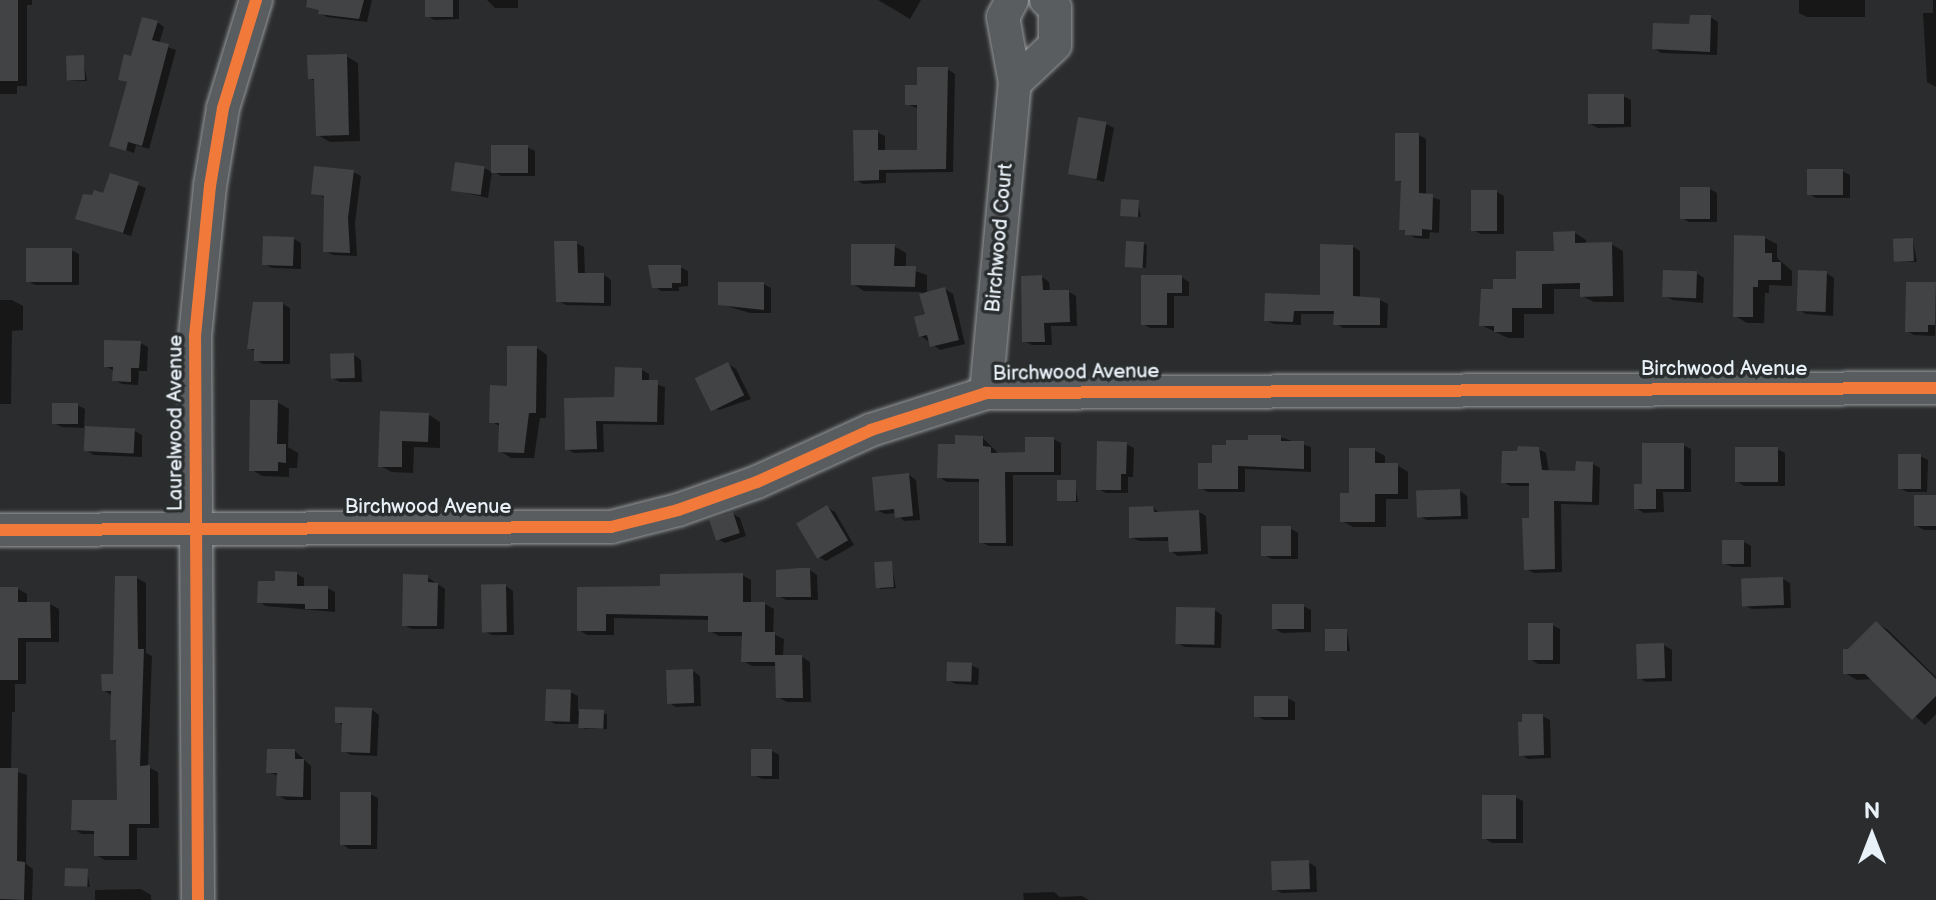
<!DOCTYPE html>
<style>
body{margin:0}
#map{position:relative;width:1936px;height:900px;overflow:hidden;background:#2b2c2d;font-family:"Balsamiq Sans",sans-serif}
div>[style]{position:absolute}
.shadow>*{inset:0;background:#0007}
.building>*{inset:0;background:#424344;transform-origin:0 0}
.roads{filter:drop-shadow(0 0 2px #96989a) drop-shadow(0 0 2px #96989a)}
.minor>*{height:32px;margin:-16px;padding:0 16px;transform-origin:16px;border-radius:16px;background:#5a5d60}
.cycleway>*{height:12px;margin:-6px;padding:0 6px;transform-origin:6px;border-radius:6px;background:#f17a3a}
span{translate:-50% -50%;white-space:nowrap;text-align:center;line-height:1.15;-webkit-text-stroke:7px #2a2d2e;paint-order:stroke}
.street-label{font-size:20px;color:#e8f1f8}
.north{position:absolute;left:1832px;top:796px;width:80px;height:80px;-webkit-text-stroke:6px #2a2d2e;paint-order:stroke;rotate:0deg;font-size:22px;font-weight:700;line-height:32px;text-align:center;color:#e8f1f8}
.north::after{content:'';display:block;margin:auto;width:28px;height:36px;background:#e8f1f8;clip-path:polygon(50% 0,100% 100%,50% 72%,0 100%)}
</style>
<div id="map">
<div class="shadow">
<div style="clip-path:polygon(0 0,32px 0,32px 5px,27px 5px,27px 86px,17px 86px,17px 94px,0 94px)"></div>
<div style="clip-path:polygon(323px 0,372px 0,367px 22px,327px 17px,320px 13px)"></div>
<div style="clip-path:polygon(427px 0,459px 0,459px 19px,434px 20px,428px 16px)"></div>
<div style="clip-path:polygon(487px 0,518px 0,518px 8px,495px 8px)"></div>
<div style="clip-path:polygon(878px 0,921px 0,910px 19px)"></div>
<div style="clip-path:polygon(1799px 0,1865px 0,1865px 17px,1807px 17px,1799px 13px)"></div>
<div style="clip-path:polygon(1933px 0,1936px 0,1936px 87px,1927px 82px,1923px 13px,1933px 13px)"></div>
<div style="clip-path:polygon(1710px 17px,1718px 22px,1717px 55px,1661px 53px,1654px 48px)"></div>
<div style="clip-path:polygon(157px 22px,164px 27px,159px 44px,176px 50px,149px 149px,136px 145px,134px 153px,111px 145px,128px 83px,120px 79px)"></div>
<div style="clip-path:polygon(346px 56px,358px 63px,360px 141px,330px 142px,318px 135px,316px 82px,310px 78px)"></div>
<div style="clip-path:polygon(83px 57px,87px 81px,72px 81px,69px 80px)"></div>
<div style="clip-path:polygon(947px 69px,955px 74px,953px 172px,886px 173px,886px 183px,863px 184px,856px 180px,877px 132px,885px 136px,885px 152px,919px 152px,919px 109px,907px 104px,919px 87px)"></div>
<div style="clip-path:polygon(1623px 96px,1631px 100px,1631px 127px,1598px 128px,1590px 124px)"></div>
<div style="clip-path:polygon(1106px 124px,1114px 128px,1104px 182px,1070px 173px)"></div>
<div style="clip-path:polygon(1419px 135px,1426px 139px,1426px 195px,1440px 200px,1439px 233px,1430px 232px,1429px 239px,1415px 238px,1401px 228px,1403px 183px,1397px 180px)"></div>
<div style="clip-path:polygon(527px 147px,535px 151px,535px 176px,501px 176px,493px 171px)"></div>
<div style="clip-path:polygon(484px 168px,492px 172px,488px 198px,453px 190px)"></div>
<div style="clip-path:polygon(1842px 171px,1850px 175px,1850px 198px,1816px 198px,1809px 194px)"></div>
<div style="clip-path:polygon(353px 172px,361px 176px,355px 223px,357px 256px,333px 255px,325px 251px,326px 198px,313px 193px)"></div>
<div style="clip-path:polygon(111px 175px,146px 188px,131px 236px,77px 218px,104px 195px)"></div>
<div style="clip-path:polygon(1710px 189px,1717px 193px,1717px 222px,1689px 222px,1682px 218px)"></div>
<div style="clip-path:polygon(1497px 192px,1504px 196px,1504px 234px,1481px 234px,1473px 230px)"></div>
<div style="clip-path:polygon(1138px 202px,1141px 217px,1123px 215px)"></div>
<div style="clip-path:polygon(1575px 233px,1586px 240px,1586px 244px,1611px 244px,1623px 251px,1624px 302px,1594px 302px,1582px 296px,1582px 289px,1554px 289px,1554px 314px,1524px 314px,1524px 338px,1508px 338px,1481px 325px,1495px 291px,1518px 281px,1556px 253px)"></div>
<div style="clip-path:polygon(1765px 238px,1777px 244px,1777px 258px,1792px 271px,1792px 286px,1769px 285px,1769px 293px,1765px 293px,1764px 323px,1747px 323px,1735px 316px)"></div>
<div style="clip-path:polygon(294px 239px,301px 243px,301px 269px,272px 268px,264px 264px)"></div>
<div style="clip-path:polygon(1913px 240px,1917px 262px,1896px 261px)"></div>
<div style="clip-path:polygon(576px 243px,584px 247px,585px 275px,604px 275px,611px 280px,611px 306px,566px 305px,558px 301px)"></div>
<div style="clip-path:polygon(1144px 244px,1147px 245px,1146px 268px,1127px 265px)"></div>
<div style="clip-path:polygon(894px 246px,906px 253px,906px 268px,927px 275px,927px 294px,945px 289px,953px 294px,965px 344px,940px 350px,921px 336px,927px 316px,921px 292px,864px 291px,853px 284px)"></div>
<div style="clip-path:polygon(1353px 247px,1360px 251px,1360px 298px,1380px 300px,1388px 304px,1387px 328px,1343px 328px,1335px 323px,1336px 314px,1301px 314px,1301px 325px,1274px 324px,1266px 320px,1322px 297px)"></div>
<div style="clip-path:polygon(71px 250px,79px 254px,79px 285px,35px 285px,28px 281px)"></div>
<div style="clip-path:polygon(680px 267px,688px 271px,688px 286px,679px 287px,679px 291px,661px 291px,654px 286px)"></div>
<div style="clip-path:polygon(1696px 273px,1704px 278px,1703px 303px,1673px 300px,1665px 296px)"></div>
<div style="clip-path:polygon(1826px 273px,1834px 278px,1833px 316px,1806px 314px,1799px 310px)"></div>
<div style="clip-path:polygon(1042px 277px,1049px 282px,1050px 292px,1069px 292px,1076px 296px,1077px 326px,1051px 326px,1052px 345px,1032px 345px,1024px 341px)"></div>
<div style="clip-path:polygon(1143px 277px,1181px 277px,1189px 282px,1189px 296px,1174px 296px,1174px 328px,1150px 328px,1143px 324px)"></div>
<div style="clip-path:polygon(764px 284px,771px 288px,771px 313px,750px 313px,720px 304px)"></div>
<div style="clip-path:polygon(1908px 284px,1936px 284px,1935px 336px,1914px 335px,1907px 331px)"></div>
<div style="clip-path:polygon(0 300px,12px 300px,23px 306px,23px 330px,12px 331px,11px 404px,0 404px)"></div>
<div style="clip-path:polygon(283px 304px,290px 308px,290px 364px,263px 364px,256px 360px,256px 352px,249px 348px)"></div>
<div style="clip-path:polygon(140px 343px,148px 347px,147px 371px,139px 371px,138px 385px,122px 384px,114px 380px,114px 371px,106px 366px)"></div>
<div style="clip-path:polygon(537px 348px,547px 355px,546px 418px,540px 418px,534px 458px,511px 458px,500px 451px,501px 427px,491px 421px)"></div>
<div style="clip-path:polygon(354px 355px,361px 360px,362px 382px,340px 382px,333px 378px)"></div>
<div style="clip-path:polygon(728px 364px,736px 369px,751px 399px,719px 410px,711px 406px)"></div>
<div style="clip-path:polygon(642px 370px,649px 374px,649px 382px,665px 387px,664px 425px,603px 424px,604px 452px,574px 453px,567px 449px)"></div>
<div style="clip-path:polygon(277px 402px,289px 409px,288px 447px,298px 453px,297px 468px,289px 468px,289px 477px,262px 476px,251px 469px)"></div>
<div style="clip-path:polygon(77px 405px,85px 409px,84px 428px,62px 427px,54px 423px)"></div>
<div style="clip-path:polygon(382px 414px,429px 415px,440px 422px,440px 448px,414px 447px,413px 473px,392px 472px,380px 466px)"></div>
<div style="clip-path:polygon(135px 431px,142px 435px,142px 457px,94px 455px,86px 450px)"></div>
<div style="clip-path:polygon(1280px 437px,1311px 447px,1311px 472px,1245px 469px,1245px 492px,1208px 492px,1200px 488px,1214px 465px)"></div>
<div style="clip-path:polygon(983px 438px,998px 453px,1027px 454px,1053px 439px,1061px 443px,1061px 475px,1013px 475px,1013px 546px,989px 546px,981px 542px,981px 482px,947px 482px,939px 477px,956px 446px)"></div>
<div style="clip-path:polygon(1126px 444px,1134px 448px,1133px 477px,1128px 477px,1128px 493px,1106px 493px,1098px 489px)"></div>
<div style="clip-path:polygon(1683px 445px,1691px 449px,1691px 492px,1663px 492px,1664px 512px,1644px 513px,1636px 508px,1644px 486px)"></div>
<div style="clip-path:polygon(1538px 449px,1546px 453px,1549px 472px,1577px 473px,1593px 464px,1600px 468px,1599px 505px,1561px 504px,1562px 572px,1534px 573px,1526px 569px,1531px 486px,1510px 486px,1503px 482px)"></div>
<div style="clip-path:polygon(1777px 449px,1785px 453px,1785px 486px,1744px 486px,1737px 481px)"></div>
<div style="clip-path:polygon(1374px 450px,1385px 456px,1385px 465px,1397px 465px,1408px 472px,1408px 499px,1386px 499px,1386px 527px,1353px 527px,1342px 521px)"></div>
<div style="clip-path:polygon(1920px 456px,1928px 460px,1927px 492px,1907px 492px,1900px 488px)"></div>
<div style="clip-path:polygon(909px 475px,916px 480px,920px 520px,904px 521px,896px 513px,885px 514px,877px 510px)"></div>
<div style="clip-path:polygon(1075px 482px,1078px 502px,1059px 500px)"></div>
<div style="clip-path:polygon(1460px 491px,1467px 496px,1468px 519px,1427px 520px,1419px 516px)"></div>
<div style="clip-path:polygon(1936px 497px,1936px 530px,1924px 530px,1917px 526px)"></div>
<div style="clip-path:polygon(828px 508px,835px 512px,854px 545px,826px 561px,819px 557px)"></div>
<div style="clip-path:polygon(1153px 508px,1160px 513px,1199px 512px,1206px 516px,1208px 554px,1178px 556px,1171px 551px,1170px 541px,1139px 541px,1131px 537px)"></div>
<div style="clip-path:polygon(733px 514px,740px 518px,746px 536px,725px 543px,718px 539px)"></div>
<div style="clip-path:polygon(1290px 528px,1298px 533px,1298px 559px,1272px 559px,1264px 555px)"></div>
<div style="clip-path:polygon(1744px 542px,1751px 546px,1751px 567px,1732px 567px,1724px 563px)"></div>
<div style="clip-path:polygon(891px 563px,896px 588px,881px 589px,878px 587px)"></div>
<div style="clip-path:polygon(810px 570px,817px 575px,818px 600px,786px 600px,778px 596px)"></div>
<div style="clip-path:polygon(297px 574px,304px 578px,304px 588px,327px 588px,335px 592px,335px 612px,266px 606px,259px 602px,277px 583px)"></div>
<div style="clip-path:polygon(742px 575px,751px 580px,751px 604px,765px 604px,774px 609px,773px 634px,784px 639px,783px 657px,802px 657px,810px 662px,811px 702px,787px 702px,778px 697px,777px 666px,752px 666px,743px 661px,744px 636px,719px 636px,710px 631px,710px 620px,614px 618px,614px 635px,587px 635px,579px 630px,579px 589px,662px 588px)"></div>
<div style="clip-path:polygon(427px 577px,445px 589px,444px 629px,412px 629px,404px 625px)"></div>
<div style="clip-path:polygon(137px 578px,146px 583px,146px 653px,152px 656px,148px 767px,158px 772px,159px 828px,137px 828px,137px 860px,105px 860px,96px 855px,96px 834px,82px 834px,73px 829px,119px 802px,118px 742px,112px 739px,113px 696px,103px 690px,114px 676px)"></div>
<div style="clip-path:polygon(1783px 579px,1790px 583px,1791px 608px,1752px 609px,1744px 605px)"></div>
<div style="clip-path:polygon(506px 586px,513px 591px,514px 635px,492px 635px,484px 631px)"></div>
<div style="clip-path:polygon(0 589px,18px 589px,27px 594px,27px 604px,50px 604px,59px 609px,59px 642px,26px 642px,26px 684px,15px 684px,15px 712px,12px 712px,11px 770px,27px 775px,26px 864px,33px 869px,32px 900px,0 900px)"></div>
<div style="clip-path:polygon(1303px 606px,1311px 610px,1311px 632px,1282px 633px,1274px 628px)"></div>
<div style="clip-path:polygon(1214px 610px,1222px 615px,1221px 648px,1185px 647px,1177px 643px)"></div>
<div style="clip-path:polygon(1877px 623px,1888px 630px,1936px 677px,1936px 714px,1925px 725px,1874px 679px,1857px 680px,1845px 673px,1849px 651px)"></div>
<div style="clip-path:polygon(1552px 625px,1560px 629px,1560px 664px,1538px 664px,1530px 659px)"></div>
<div style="clip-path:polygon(1347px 631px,1350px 651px,1327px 650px)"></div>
<div style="clip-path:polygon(1664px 645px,1672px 650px,1672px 681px,1646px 682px,1638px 677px)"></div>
<div style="clip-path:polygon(971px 665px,979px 669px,978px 685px,956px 684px,948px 680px)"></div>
<div style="clip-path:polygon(693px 671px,700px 676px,701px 706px,676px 707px,669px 703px)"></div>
<div style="clip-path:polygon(570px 692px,578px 696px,578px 711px,607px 714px,607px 729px,584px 729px,581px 724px,555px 724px,547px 719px)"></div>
<div style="clip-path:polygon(1287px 698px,1295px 702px,1295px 720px,1264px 720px,1257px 716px)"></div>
<div style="clip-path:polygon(372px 710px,379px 715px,377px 756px,351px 755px,343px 751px,344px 726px,337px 722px)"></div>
<div style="clip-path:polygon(1542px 716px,1550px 720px,1551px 758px,1528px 759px,1521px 755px)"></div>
<div style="clip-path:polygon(295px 751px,311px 766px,311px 800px,286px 800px,278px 795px,279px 776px,268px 772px)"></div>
<div style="clip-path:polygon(772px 751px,779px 755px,779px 779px,762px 779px,754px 775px)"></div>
<div style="clip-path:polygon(370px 794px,378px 798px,377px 849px,349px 849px,342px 844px)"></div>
<div style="clip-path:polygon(1515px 797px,1523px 801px,1523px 843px,1492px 843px,1484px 838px)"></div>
<div style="clip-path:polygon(1308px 862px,1316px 867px,1317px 892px,1282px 893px,1274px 889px)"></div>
<div style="clip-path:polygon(87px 871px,90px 887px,66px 885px)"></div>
<div style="clip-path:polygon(141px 889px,151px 895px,151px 900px,95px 900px,95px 890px)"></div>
<div style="clip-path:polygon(1054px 892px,1060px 897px,1082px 896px,1089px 900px,1024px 900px,1023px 893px)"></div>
</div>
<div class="building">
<div style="left:0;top:0;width:18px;height:81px"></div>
<div style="clip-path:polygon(307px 0,364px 0,359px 19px,318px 14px,319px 10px,306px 7px)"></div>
<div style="left:425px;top:0;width:28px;height:17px"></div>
<div style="clip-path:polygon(1690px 15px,1711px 15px,1710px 52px,1652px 49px,1653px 23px,1689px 24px)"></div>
<div style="clip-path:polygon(142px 17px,158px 21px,152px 40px,169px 44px,142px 146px,128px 142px,126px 151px,109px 146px,127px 82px,118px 80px,124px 54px,131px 56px)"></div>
<div style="clip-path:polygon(347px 54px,349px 135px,316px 136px,314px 79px,308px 79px,307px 55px)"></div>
<div style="left:84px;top:55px;width:25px;height:18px;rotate:88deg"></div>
<div style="clip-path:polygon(917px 67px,948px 67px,946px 169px,879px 170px,879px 180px,854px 181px,853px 130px,878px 130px,878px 150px,917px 150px,917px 105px,905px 105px,905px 85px,917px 85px)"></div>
<div style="left:1624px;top:94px;width:30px;height:36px;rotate:90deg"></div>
<div style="left:1078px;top:117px;width:29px;height:58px;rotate:10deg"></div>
<div style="clip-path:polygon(1395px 133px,1419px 133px,1419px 193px,1433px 194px,1432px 230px,1422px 229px,1422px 236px,1405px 235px,1405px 230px,1399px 230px,1401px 181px,1395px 181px)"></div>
<div style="left:491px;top:145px;width:37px;height:28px"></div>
<div style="left:455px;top:162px;width:30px;height:29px;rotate:8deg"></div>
<div style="clip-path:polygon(314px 166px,354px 170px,348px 218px,350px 253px,323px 252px,324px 196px,311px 194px)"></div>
<div style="left:1807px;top:169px;width:36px;height:26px"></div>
<div style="clip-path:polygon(110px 173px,139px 182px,123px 233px,75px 219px,83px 194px,92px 195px,94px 190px,103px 193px)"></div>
<div style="left:1680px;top:187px;width:30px;height:32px"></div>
<div style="left:1471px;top:190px;width:26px;height:41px"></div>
<div style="left:1121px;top:199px;width:18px;height:17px;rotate:3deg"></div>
<div style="clip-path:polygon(1575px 231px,1575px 243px,1612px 242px,1613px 296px,1580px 297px,1580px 283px,1542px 284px,1542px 308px,1512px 308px,1512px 332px,1494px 332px,1494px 326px,1479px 326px,1481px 289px,1493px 289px,1493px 279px,1516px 279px,1516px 251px,1554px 251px,1553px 232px)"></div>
<div style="clip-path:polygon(1734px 235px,1765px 236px,1765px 253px,1772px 253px,1772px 262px,1781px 262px,1781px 280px,1758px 280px,1758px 287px,1753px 287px,1753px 317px,1733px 317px)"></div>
<div style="left:263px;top:236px;width:31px;height:29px;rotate:2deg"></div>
<div style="left:1913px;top:238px;width:23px;height:20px;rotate:88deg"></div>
<div style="clip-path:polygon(554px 241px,577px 241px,578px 273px,604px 273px,604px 303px,556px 302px)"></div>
<div style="left:1126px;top:241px;width:18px;height:26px;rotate:3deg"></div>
<div style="clip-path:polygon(851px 244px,895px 244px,894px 266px,916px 266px,915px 287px,851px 285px)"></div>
<div style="clip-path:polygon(1320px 244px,1353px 245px,1353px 296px,1380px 298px,1380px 325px,1333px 325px,1334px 311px,1294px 311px,1293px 322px,1264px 321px,1265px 293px,1320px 295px)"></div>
<div style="left:26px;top:248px;width:46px;height:34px"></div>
<div style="clip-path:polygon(648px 265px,681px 265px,681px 283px,672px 283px,672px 288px,652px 288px)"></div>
<div style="left:1663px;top:270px;width:34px;height:27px;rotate:2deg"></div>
<div style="left:1798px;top:270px;width:29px;height:41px;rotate:2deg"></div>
<div style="clip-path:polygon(1042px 275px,1043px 290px,1069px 290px,1070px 322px,1044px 323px,1045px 342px,1022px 342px,1021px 276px)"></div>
<div style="clip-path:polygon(1141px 275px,1182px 275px,1182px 293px,1167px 293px,1167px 325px,1141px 325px)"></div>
<div style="clip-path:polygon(718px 282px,764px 282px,764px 310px,718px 305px)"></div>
<div style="clip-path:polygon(1906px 282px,1936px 282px,1935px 325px,1928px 325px,1928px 332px,1905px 332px)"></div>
<div style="clip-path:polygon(945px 287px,959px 340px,930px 347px,927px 335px,919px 337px,914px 317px,925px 314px,919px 294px)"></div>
<div style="clip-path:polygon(253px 302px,283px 302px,283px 361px,254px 361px,254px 349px,247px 349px)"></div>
<div style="clip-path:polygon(104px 340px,141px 341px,139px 368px,131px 368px,131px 382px,112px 381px,113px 367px,104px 367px)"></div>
<div style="clip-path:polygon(507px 346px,537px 346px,536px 413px,529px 413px,524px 453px,498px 452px,499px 423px,489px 423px,490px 385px,507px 386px)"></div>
<div style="left:354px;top:353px;width:25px;height:24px;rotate:88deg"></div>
<div style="left:728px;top:362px;width:37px;height:37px;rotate:64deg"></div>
<div style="clip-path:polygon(615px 367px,642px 368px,642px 380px,658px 380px,657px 422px,596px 421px,597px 449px,565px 450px,564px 398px,614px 397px)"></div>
<div style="clip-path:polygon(250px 400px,278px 400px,277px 444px,286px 444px,286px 463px,278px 462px,278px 471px,249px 471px)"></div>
<div style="left:52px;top:403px;width:26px;height:21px"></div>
<div style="clip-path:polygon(380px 411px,429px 413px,428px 442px,402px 441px,402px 467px,378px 467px)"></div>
<div style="left:85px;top:426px;width:50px;height:25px;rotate:3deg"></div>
<div style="clip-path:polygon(955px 435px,983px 436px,983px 446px,991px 447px,991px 453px,1025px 452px,1025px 437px,1054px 437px,1054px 472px,1005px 472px,1006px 543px,979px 543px,979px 479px,937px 478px,938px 444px,955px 444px)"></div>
<div style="clip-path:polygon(1248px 435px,1281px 435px,1281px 441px,1304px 441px,1304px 469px,1238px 466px,1238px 489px,1198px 489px,1198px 463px,1212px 463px,1212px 445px,1226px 445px,1226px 440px,1248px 440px)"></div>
<div style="clip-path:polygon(1097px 441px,1127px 442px,1126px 474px,1121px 474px,1121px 490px,1096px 490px)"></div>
<div style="clip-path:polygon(1642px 443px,1684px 443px,1684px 489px,1656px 489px,1656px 509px,1634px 509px,1634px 484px,1642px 484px)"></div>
<div style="clip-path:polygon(1518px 446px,1539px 447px,1542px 470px,1575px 471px,1576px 461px,1593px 462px,1592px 502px,1554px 501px,1555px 569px,1524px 570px,1522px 518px,1529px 518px,1529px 483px,1501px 483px,1502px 451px,1517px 451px)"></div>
<div style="left:1735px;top:447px;width:43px;height:35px"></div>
<div style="clip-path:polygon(1349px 448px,1375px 448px,1375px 463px,1398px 463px,1398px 494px,1375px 494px,1375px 522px,1340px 522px,1340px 493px,1349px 493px)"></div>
<div style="left:1898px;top:454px;width:23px;height:35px"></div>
<div style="clip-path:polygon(909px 473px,913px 516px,895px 518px,894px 509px,875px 511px,872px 477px)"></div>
<div style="left:1057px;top:480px;width:19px;height:21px"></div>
<div style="left:1460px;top:489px;width:27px;height:44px;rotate:88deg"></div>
<div style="left:1936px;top:495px;width:31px;height:22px;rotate:90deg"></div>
<div style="left:827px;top:505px;width:41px;height:36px;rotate:59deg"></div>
<div style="clip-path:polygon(1153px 506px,1154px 512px,1199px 510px,1201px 551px,1169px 552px,1168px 537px,1129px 538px,1129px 507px)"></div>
<div style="left:733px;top:512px;width:22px;height:25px;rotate:72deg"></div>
<div style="left:1261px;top:526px;width:30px;height:30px"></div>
<div style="left:1722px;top:540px;width:22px;height:24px"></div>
<div style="left:892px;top:561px;width:26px;height:18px;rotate:86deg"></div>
<div style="clip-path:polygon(799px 568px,810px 568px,811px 597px,776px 597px,776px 570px)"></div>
<div style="clip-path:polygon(275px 571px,297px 572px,297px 586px,328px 586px,328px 609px,305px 609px,305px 604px,257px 603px,258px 581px,275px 581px)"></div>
<div style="clip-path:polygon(743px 573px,743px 602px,765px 602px,765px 632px,775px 632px,775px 655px,802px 655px,803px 698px,776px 698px,775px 662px,741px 662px,742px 632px,708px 632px,708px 616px,606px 614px,606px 631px,577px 631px,577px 587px,660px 586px,660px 574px)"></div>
<div style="clip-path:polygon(403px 574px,428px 575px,428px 582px,438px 583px,437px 626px,402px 626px)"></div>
<div style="clip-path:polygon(115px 576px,137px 576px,138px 649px,144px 649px,140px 766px,150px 765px,150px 824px,129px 824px,129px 856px,94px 856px,94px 831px,71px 830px,72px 800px,117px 800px,116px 740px,110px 740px,111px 691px,102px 691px,101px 674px,113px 674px)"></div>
<div style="left:1783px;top:577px;width:28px;height:42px;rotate:88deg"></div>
<div style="left:506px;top:584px;width:48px;height:25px;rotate:89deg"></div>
<div style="clip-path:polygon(0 587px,18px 587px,18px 602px,50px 602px,51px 638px,18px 638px,18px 680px,0 680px)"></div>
<div style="left:1272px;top:604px;width:32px;height:25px"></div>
<div style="left:1176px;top:607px;width:39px;height:37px;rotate:1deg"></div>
<div style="clip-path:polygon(1876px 621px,1936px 679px,1936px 696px,1912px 720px,1865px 674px,1843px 674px,1843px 649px,1848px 649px)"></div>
<div style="left:1528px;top:623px;width:25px;height:37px"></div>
<div style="left:1325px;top:629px;width:22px;height:22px"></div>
<div style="left:1664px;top:643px;width:35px;height:28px;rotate:88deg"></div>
<div style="left:947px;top:662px;width:25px;height:19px;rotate:2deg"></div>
<div style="left:693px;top:669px;width:34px;height:27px;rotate:88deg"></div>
<div style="left:546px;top:689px;width:25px;height:32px;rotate:2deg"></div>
<div style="left:1254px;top:696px;width:34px;height:21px"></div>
<div style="clip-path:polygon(335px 707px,372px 708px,370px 753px,341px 752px,342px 723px,335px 723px)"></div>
<div style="left:579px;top:709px;width:25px;height:19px;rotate:2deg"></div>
<div style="clip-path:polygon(1522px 714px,1543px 714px,1544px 755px,1519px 756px,1518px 722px,1522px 722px)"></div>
<div style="clip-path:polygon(267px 749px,295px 749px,295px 759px,304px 759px,303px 797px,276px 796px,277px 773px,266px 773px)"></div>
<div style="left:751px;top:749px;width:21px;height:27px"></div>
<div style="clip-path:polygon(0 768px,18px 768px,17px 861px,25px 862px,24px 900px,0 899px)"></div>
<div style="left:340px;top:792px;width:31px;height:53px"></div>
<div style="left:1482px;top:795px;width:34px;height:44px"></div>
<div style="left:1309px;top:860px;width:29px;height:38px;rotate:88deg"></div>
<div style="left:65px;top:868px;width:23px;height:18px;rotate:2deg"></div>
</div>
<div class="roads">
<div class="minor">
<div style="left:1015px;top:83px;width:55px;rotate:-43.5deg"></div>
<div style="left:1055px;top:45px;width:37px;rotate:-90deg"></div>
<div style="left:1055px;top:8px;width:12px;rotate:-138deg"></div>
<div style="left:986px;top:393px;width:311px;rotate:-84.7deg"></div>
<div style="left:1015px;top:83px;width:67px;rotate:-100.3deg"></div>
<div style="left:1003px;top:17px;width:19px;rotate:-62deg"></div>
<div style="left:0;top:530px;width:611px;rotate:-0.28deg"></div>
<div style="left:611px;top:527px;width:69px;rotate:-14.2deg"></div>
<div style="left:678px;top:510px;width:84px;rotate:-19.5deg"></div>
<div style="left:757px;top:482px;width:125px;rotate:-24.5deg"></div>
<div style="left:871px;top:430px;width:121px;rotate:-17.8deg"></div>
<div style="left:986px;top:393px;width:950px;rotate:-0.3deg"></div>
<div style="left:198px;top:900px;width:564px;rotate:-90.3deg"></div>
<div style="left:195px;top:336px;width:151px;rotate:-84.3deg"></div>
<div style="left:210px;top:186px;width:79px;rotate:-80.5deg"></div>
<div style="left:223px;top:108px;width:113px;rotate:-73deg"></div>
</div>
</div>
<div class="cycleway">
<div style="left:0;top:530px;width:611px;rotate:-0.28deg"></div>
<div style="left:611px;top:527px;width:69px;rotate:-14.2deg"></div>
<div style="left:678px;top:510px;width:84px;rotate:-19.5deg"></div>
<div style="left:757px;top:482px;width:125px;rotate:-24.5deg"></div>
<div style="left:871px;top:430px;width:121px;rotate:-17.8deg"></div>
<div style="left:986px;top:393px;width:950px;rotate:-0.3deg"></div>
<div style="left:198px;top:900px;width:564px;rotate:-90.3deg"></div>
<div style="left:195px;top:336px;width:151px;rotate:-84.3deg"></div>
<div style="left:210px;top:186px;width:79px;rotate:-80.5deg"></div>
<div style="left:223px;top:108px;width:113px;rotate:-73deg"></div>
</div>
<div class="street-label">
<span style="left:1000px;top:238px;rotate:-85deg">Birchwood Court</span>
<span style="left:1724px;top:369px">Birchwood Avenue</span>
<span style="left:1076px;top:373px;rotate:-1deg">Birchwood Avenue</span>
<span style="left:176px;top:423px;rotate:-90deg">Laurelwood Avenue</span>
<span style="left:428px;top:507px">Birchwood Avenue</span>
</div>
<div class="north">N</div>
</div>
